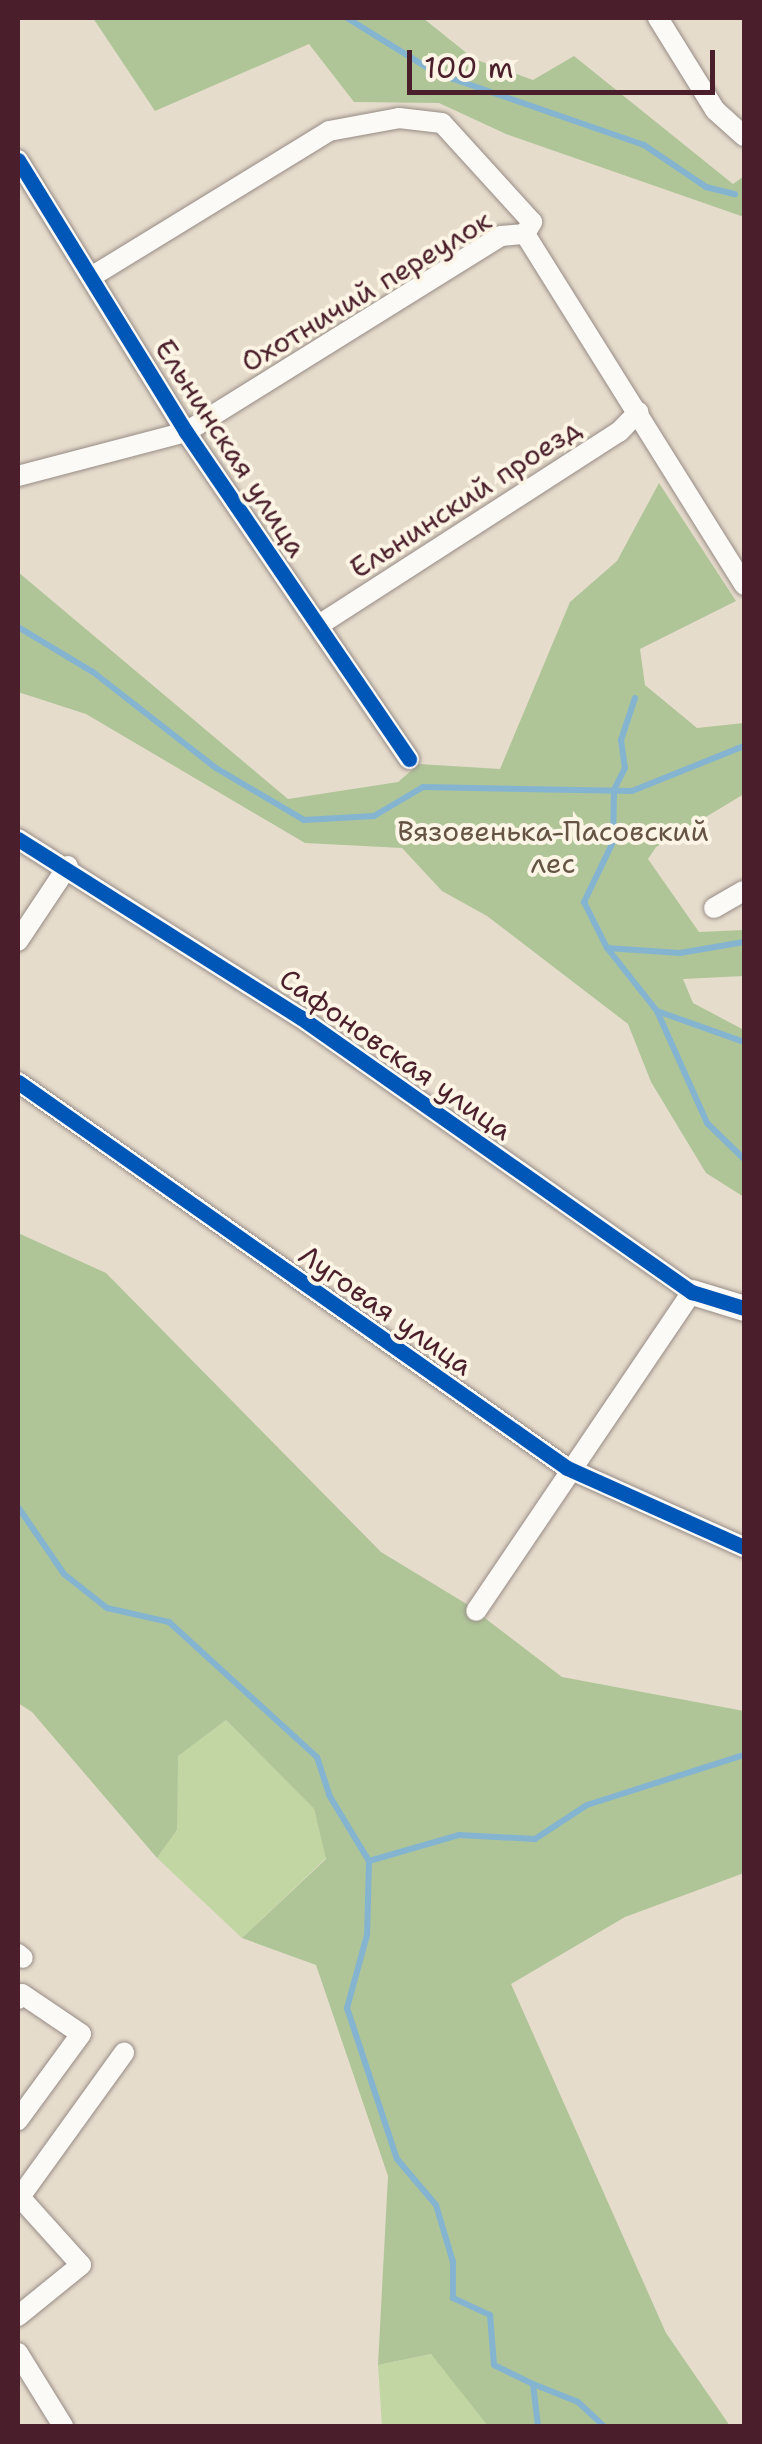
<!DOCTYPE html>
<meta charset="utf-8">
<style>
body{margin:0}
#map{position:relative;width:762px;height:2444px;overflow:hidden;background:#e6dccc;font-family:"Shantell Sans",sans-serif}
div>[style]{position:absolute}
.green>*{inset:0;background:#c1d6a2}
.forest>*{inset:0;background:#afc598}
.stream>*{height:6px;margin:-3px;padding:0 3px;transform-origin:3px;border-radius:3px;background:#84b4d0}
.roads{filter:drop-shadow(0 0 2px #978b85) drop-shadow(0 0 2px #978b85)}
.minor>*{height:20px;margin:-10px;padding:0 10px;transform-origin:10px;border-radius:10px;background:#fbfaf7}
.tertiary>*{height:25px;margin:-12.5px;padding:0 12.5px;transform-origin:12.5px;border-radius:12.5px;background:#fbfaf7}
.cycleway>*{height:15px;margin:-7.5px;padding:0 7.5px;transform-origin:7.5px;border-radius:7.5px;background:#0057b8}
span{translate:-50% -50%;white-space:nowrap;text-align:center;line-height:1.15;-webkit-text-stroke:8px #fcf5e5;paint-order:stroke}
.street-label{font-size:28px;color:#4a1f2b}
.park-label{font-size:28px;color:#655444}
.frame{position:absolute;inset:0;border:20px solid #4a1f2b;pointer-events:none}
.scale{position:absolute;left:407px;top:50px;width:308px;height:45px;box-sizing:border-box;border:5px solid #4a1f2b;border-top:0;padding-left:12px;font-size:30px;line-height:35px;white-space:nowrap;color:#4a1f2b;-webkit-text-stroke:8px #fcf5e5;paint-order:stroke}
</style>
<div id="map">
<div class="green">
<div style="clip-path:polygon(226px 1720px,314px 1809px,326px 1858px,242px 1938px,157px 1858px,177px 1830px,177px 1756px)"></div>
<div style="clip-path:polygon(431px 2354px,465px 2393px,488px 2426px,382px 2426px,378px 2365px)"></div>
</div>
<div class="forest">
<div style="clip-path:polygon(93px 18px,423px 18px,474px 59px,533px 80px,574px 56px,733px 184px,744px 176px,744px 217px,506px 134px,439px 103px,354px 102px,309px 44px,155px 111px)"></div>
<div style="clip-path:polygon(659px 483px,736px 601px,640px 649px,645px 685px,697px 728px,744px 723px,744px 794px,656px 847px,648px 859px,699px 932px,744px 930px,744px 976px,683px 979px,693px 1003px,744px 1030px,744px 1197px,706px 1173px,651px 1082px,628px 1024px,487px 916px,442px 891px,402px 848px,305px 843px,86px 714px,18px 692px,18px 572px,288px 799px,398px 782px,419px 764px,500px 769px,570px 602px,617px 561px)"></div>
<div style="clip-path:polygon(18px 1233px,106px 1273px,381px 1552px,465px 1603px,562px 1677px,744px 1711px,744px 1873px,625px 1917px,511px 1984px,666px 2333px,730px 2426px,488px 2426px,431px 2354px,378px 2365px,388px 2176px,316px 1965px,242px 1938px,326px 1859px,314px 1809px,226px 1720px,178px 1756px,177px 1830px,157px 1858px,32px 1712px,18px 1703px)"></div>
</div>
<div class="stream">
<div style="left:347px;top:18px;width:105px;rotate:31.7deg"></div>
<div style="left:436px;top:73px;width:220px;rotate:19.1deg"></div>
<div style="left:644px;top:145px;width:75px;rotate:34.1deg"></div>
<div style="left:706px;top:187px;width:30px;rotate:14deg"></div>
<div style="left:18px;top:627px;width:87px;rotate:31deg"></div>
<div style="left:93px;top:672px;width:156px;rotate:38deg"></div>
<div style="left:216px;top:768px;width:102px;rotate:30.6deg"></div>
<div style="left:304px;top:820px;width:70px;rotate:-3.3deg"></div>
<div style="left:374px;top:816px;width:57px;rotate:-30.6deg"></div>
<div style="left:423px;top:787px;width:209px;rotate:1.1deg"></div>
<div style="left:632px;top:791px;width:121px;rotate:-21.9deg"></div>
<div style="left:635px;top:698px;width:44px;rotate:108.4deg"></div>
<div style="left:621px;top:740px;width:28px;rotate:82deg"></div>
<div style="left:625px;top:768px;width:25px;rotate:117deg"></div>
<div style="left:614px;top:790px;width:52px;rotate:91.1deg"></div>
<div style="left:613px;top:842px;width:67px;rotate:115.8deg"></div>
<div style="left:584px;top:902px;width:51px;rotate:63.4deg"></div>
<div style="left:607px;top:948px;width:73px;rotate:3.9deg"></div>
<div style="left:680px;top:953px;width:65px;rotate:-9.8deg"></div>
<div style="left:608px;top:949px;width:79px;rotate:51.7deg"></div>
<div style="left:657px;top:1011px;width:123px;rotate:65.9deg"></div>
<div style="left:707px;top:1123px;width:52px;rotate:44.2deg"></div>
<div style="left:657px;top:1011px;width:92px;rotate:19.6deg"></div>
<div style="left:18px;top:1507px;width:81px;rotate:55.5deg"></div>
<div style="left:64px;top:1574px;width:55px;rotate:38.3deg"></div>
<div style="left:107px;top:1608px;width:64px;rotate:12.7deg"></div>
<div style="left:169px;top:1622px;width:200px;rotate:42.4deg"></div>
<div style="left:317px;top:1757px;width:40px;rotate:72deg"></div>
<div style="left:329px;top:1795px;width:77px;rotate:58.8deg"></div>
<div style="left:369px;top:1861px;width:74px;rotate:91.5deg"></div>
<div style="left:367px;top:1935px;width:76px;rotate:105.3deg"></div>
<div style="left:347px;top:2008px;width:159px;rotate:71.7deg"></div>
<div style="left:397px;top:2159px;width:60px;rotate:49.7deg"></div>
<div style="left:436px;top:2205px;width:59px;rotate:73.4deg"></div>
<div style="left:453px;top:2262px;width:36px;rotate:90deg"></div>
<div style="left:453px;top:2298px;width:41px;rotate:24.7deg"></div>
<div style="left:490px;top:2315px;width:50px;rotate:85.4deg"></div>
<div style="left:494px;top:2365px;width:43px;rotate:26deg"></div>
<div style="left:533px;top:2384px;width:42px;rotate:83.2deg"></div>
<div style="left:369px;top:1861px;width:94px;rotate:-16.1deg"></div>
<div style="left:459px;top:1835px;width:76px;rotate:3deg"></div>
<div style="left:535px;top:1839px;width:62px;rotate:-33.2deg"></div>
<div style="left:587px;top:1805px;width:165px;rotate:-17.7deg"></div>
<div style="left:533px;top:2384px;width:48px;rotate:21.8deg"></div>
<div style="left:578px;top:2402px;width:35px;rotate:43deg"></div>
</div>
<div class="roads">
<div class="minor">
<div style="left:658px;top:18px;width:108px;rotate:58.2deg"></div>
<div style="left:715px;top:110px;width:39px;rotate:42deg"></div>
<div style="left:18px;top:160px;width:320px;rotate:58.3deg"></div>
<div style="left:186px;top:432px;width:396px;rotate:55.7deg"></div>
<div style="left:525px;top:234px;width:414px;rotate:58deg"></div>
<div style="left:91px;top:277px;width:279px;rotate:-31.5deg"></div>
<div style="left:329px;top:131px;width:71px;rotate:-10.5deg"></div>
<div style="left:399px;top:118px;width:43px;rotate:6.6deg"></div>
<div style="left:442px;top:123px;width:134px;rotate:47.7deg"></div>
<div style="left:532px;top:222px;width:14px;rotate:120deg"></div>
<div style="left:18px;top:476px;width:174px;rotate:-14.7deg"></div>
<div style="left:186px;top:432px;width:371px;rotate:-31.9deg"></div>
<div style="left:501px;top:236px;width:24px;rotate:-5deg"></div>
<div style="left:319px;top:625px;width:357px;rotate:-32.8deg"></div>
<div style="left:619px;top:432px;width:28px;rotate:-46deg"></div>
<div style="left:18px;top:839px;width:333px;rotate:32.3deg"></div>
<div style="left:300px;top:1017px;width:479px;rotate:35.1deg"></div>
<div style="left:692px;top:1292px;width:385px;rotate:124.1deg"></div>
<div style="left:714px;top:908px;width:34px;rotate:-30deg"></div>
<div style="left:18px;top:941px;width:90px;rotate:-56.3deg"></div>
<div style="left:18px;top:1082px;width:671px;rotate:35.11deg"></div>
<div style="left:567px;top:1468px;width:194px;rotate:24.1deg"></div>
<div style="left:18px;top:1954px;width:6px;rotate:39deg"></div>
<div style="left:18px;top:1999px;width:6px;rotate:-51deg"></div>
<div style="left:22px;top:1994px;width:71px;rotate:34.1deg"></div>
<div style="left:81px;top:2034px;width:107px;rotate:126.2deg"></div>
<div style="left:18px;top:2195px;width:94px;rotate:48deg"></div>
<div style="left:81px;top:2265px;width:81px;rotate:141deg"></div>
<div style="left:20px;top:2197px;width:178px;rotate:-54.2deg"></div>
<div style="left:18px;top:2353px;width:86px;rotate:58.3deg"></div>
</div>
<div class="tertiary">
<div style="left:692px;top:1292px;width:54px;rotate:17.1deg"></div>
</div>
</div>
<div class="cycleway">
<div style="left:18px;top:160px;width:320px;rotate:58.3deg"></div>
<div style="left:186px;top:432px;width:396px;rotate:55.7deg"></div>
<div style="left:18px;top:839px;width:333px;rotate:32.3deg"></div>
<div style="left:300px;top:1017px;width:479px;rotate:35.1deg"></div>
<div style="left:692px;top:1292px;width:54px;rotate:17.1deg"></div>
<div style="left:18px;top:1082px;width:671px;rotate:35.11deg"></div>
<div style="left:567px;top:1468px;width:194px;rotate:24.1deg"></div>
</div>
<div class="street-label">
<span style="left:366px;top:291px;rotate:-31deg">Охотничий переулок</span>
<span style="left:231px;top:448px;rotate:57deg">Ельнинская улица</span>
<span style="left:465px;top:498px;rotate:-33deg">Ельнинский проезд</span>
<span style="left:396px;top:1054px;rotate:35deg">Сафоновская улица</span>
<span style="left:386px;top:1310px;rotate:35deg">Луговая улица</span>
</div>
<div class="park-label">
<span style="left:553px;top:847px">Вязовенька-Пасовский<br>лес</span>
</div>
<div class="frame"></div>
<div class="scale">100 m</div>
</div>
